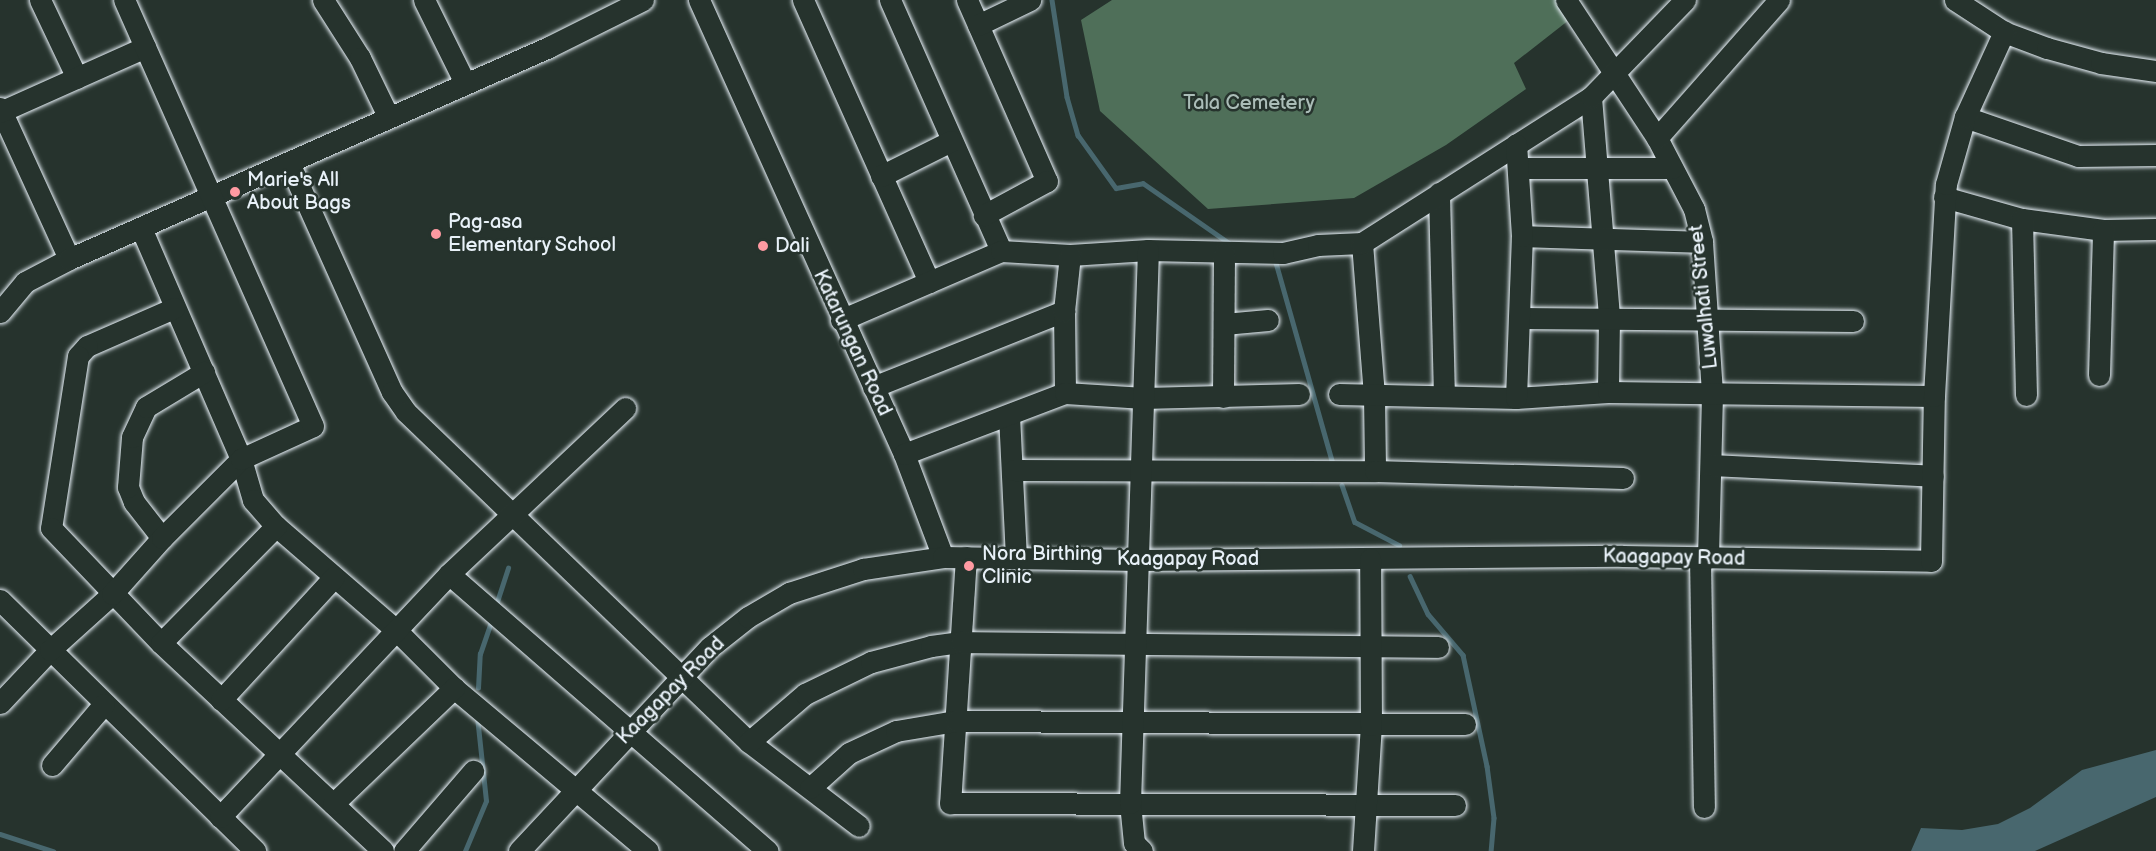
<!DOCTYPE html>
<style>
body{margin:0}
#map{position:relative;width:2156px;height:851px;overflow:hidden;background:#26332d;font-family:"Balsamiq Sans",sans-serif}
div>[style]{position:absolute}
.green>*{inset:0;background:#4f6f59}
.water>*{inset:0;background:#48676e}
.stream>*{height:4.5px;margin:-2.25px;padding:0 2.25px;transform-origin:2.25px;border-radius:2.25px;background:#48676e}
.roads{filter:drop-shadow(0 0 2px #e8f1f8) drop-shadow(0 0 2px #e8f1f8)}
.minor>*{height:21px;margin:-10.5px;padding:0 10.5px;transform-origin:10.5px;border-radius:10.5px;background:#26332d}
.dots>*{width:16px;height:16px;translate:-50% -50%;box-sizing:border-box;border:3px solid #26332d;border-radius:50%}
span{translate:-50% -50%;white-space:nowrap;text-align:center;line-height:1.15;-webkit-text-stroke:5px #26332d;paint-order:stroke}
.park-label{font-size:20px;color:#abbdb8}
.poi-label{font-size:20px;color:#e8f1f8}
.left{translate:0 -50%;text-align:left}
.street-label{font-size:20px;color:#e8f1f8}
</style>
<div id="map">
<div class="green">
<div style="clip-path:polygon(1112px 0,1556px 0,1569px 20px,1514px 63px,1526px 89px,1446px 145px,1354px 198px,1208px 209px,1100px 111px,1081px 20px)"></div>
</div>
<div class="water">
<div style="clip-path:polygon(2156px 750px,2156px 797px,2035px 851px,1911px 851px,1921px 828px,1962px 830px,1998px 824px,2030px 808px,2082px 770px)"></div>
</div>
<div class="stream">
<div style="left:1052px;top:0;width:98px;rotate:81.2deg"></div>
<div style="left:1067px;top:97px;width:40px;rotate:74deg"></div>
<div style="left:1078px;top:135px;width:65px;rotate:54.4deg"></div>
<div style="left:1116px;top:188px;width:27px;rotate:-10deg"></div>
<div style="left:1143px;top:183px;width:105px;rotate:34.9deg"></div>
<div style="left:1275px;top:259px;width:213px;rotate:74.2deg"></div>
<div style="left:1342px;top:485px;width:39px;rotate:71deg"></div>
<div style="left:1355px;top:522px;width:50px;rotate:27.6deg"></div>
<div style="left:1410px;top:576px;width:42px;rotate:64.7deg"></div>
<div style="left:1428px;top:614px;width:54px;rotate:49.5deg"></div>
<div style="left:1463px;top:655px;width:114px;rotate:77.8deg"></div>
<div style="left:1487px;top:766px;width:52px;rotate:82.3deg"></div>
<div style="left:1494px;top:818px;width:33px;rotate:95deg"></div>
<div style="left:495px;top:608px;width:42px;rotate:-72deg"></div>
<div style="left:478px;top:688px;width:34px;rotate:-87deg"></div>
<div style="left:480px;top:654px;width:37px;rotate:-71deg"></div>
<div style="left:0;top:834px;width:56px;rotate:17.8deg"></div>
<div style="left:465px;top:851px;width:54px;rotate:-67.2deg"></div>
<div style="left:486px;top:801px;width:84px;rotate:-96.1deg"></div>
</div>
<div class="roads">
<div class="minor">
<div style="left:40px;top:0;width:86px;rotate:64.6deg"></div>
<div style="left:323px;top:0;width:69px;rotate:57.5deg"></div>
<div style="left:360px;top:58px;width:64px;rotate:64.2deg"></div>
<div style="left:424px;top:0;width:93px;rotate:63.7deg"></div>
<div style="left:699px;top:0;width:498px;rotate:65.7deg"></div>
<div style="left:904px;top:454px;width:110px;rotate:69.3deg"></div>
<div style="left:803px;top:0;width:309px;rotate:65.9deg"></div>
<div style="left:890px;top:0;width:274px;rotate:66.1deg"></div>
<div style="left:967px;top:0;width:198px;rotate:66.2deg"></div>
<div style="left:1047px;top:181px;width:72px;rotate:151.6deg"></div>
<div style="left:1566px;top:0;width:165px;rotate:56.6deg"></div>
<div style="left:1657px;top:138px;width:80px;rotate:62.5deg"></div>
<div style="left:1694px;top:209px;width:34px;rotate:76deg"></div>
<div style="left:1702px;top:242px;width:152px;rotate:86.2deg"></div>
<div style="left:1712px;top:394px;width:164px;rotate:91.4deg"></div>
<div style="left:1955px;top:0;width:59px;rotate:33.1deg"></div>
<div style="left:2004px;top:32px;width:46px;rotate:20.4deg"></div>
<div style="left:2047px;top:48px;width:56px;rotate:15.5deg"></div>
<div style="left:2101px;top:63px;width:56px;rotate:8.3deg"></div>
<div style="left:978px;top:25px;width:58px;rotate:-25.7deg"></div>
<div style="left:1591px;top:97px;width:222px;rotate:85.3deg"></div>
<div style="left:1609px;top:318px;width:74px;rotate:90.8deg"></div>
<div style="left:0;top:108px;width:166px;rotate:65.4deg"></div>
<div style="left:0;top:112px;width:159px;rotate:-24.1deg"></div>
<div style="left:1965px;top:117px;width:120px;rotate:19deg"></div>
<div style="left:2078px;top:156px;width:78px;rotate:-0.7deg"></div>
<div style="left:1657px;top:138px;width:184px;rotate:-48.5deg"></div>
<div style="left:289px;top:163px;width:251px;rotate:65.8deg"></div>
<div style="left:392px;top:392px;width:24px;rotate:55deg"></div>
<div style="left:406px;top:412px;width:476px;rotate:43.9deg"></div>
<div style="left:749px;top:742px;width:138px;rotate:37.4deg"></div>
<div style="left:1518px;top:168px;width:154px"></div>
<div style="left:881px;top:176px;width:78px;rotate:-26.6deg"></div>
<div style="left:1439px;top:193px;width:203px;rotate:88.6deg"></div>
<div style="left:1944px;top:197px;width:81px;rotate:15.8deg"></div>
<div style="left:2022px;top:219px;width:82px;rotate:7.7deg"></div>
<div style="left:2103px;top:230px;width:53px;rotate:-1.1deg"></div>
<div style="left:2022px;top:219px;width:176px;rotate:88.7deg"></div>
<div style="left:141px;top:228px;width:252px;rotate:66.6deg"></div>
<div style="left:241px;top:459px;width:43px;rotate:73.7deg"></div>
<div style="left:253px;top:500px;width:35px;rotate:49deg"></div>
<div style="left:276px;top:526px;width:159px;rotate:40.9deg"></div>
<div style="left:396px;top:630px;width:82px;rotate:45deg"></div>
<div style="left:454px;top:688px;width:253px;rotate:40deg"></div>
<div style="left:1522px;top:236px;width:180px;rotate:1.9deg"></div>
<div style="left:1362px;top:243px;width:153px;rotate:85.5deg"></div>
<div style="left:1374px;top:396px;width:75px;rotate:89.2deg"></div>
<div style="left:174px;top:308px;width:95px;rotate:156.4deg"></div>
<div style="left:87px;top:346px;width:13px;rotate:132deg"></div>
<div style="left:78px;top:356px;width:174px;rotate:98.9deg"></div>
<div style="left:51px;top:528px;width:159px;rotate:46.3deg"></div>
<div style="left:161px;top:643px;width:304px;rotate:43.1deg"></div>
<div style="left:0;top:312px;width:39px;rotate:-50deg"></div>
<div style="left:25px;top:282px;width:50px;rotate:-27.6deg"></div>
<div style="left:69px;top:259px;width:525px;rotate:-23.83deg"></div>
<div style="left:549px;top:47px;width:105px;rotate:-26.6deg"></div>
<div style="left:1520px;top:318px;width:333px;rotate:0.5deg"></div>
<div style="left:841px;top:320px;width:174px;rotate:-23.3deg"></div>
<div style="left:1001px;top:251px;width:69px;rotate:3.3deg"></div>
<div style="left:1070px;top:255px;width:78px;rotate:-3.7deg"></div>
<div style="left:1148px;top:250px;width:135px;rotate:1.3deg"></div>
<div style="left:1283px;top:253px;width:36px;rotate:-13deg"></div>
<div style="left:1318px;top:245px;width:44px;rotate:-2.6deg"></div>
<div style="left:1362px;top:243px;width:272px;rotate:-32.5deg"></div>
<div style="left:1591px;top:97px;width:135px;rotate:-45.9deg"></div>
<div style="left:1224px;top:324px;width:44px;rotate:-5.2deg"></div>
<div style="left:2099px;top:375px;width:145px;rotate:-88.4deg"></div>
<div style="left:873px;top:387px;width:206px;rotate:-21.7deg"></div>
<div style="left:1065px;top:393px;width:82px;rotate:-90.7deg"></div>
<div style="left:1064px;top:311px;width:56px;rotate:-83.9deg"></div>
<div style="left:1339px;top:394px;width:177px;rotate:1.3deg"></div>
<div style="left:1516px;top:398px;width:92px;rotate:-3.7deg"></div>
<div style="left:1608px;top:392px;width:326px;rotate:0.7deg"></div>
<div style="left:1223px;top:397px;width:143px;rotate:-89.6deg"></div>
<div style="left:1516px;top:398px;width:162px;rotate:-87.9deg"></div>
<div style="left:1522px;top:236px;width:92px;rotate:-93.7deg"></div>
<div style="left:1009px;top:415px;width:143px;rotate:87.2deg"></div>
<div style="left:904px;top:454px;width:172px;rotate:-20.8deg"></div>
<div style="left:1065px;top:393px;width:79px;rotate:3.6deg"></div>
<div style="left:1144px;top:398px;width:155px;rotate:-1.5deg"></div>
<div style="left:1711px;top:465px;width:222px;rotate:2.8deg"></div>
<div style="left:1014px;top:470px;width:361px;rotate:0.2deg"></div>
<div style="left:1375px;top:471px;width:248px;rotate:1.6deg"></div>
<div style="left:162px;top:538px;width:46px;rotate:-127.9deg"></div>
<div style="left:134px;top:502px;width:16px;rotate:-112deg"></div>
<div style="left:128px;top:487px;width:50px;rotate:-85.4deg"></div>
<div style="left:132px;top:437px;width:33px;rotate:-65deg"></div>
<div style="left:146px;top:407px;width:68px;rotate:-31.1deg"></div>
<div style="left:966px;top:557px;width:247px;rotate:93.7deg"></div>
<div style="left:950px;top:803px;width:505px;rotate:0.23deg"></div>
<div style="left:1700px;top:558px;width:249px;rotate:89.1deg"></div>
<div style="left:449px;top:574px;width:422px;rotate:41deg"></div>
<div style="left:0;top:600px;width:358px;rotate:44.5deg"></div>
<div style="left:161px;top:643px;width:164px;rotate:-45.5deg"></div>
<div style="left:221px;top:700px;width:167px;rotate:-47.4deg"></div>
<div style="left:0;top:703px;width:73px;rotate:-46.7deg"></div>
<div style="left:50px;top:650px;width:84px;rotate:-42.1deg"></div>
<div style="left:112px;top:594px;width:75px;rotate:-48.2deg"></div>
<div style="left:162px;top:538px;width:112px;rotate:-45deg"></div>
<div style="left:241px;top:459px;width:79px;rotate:-24.6deg"></div>
<div style="left:313px;top:426px;width:466px;rotate:-113.9deg"></div>
<div style="left:749px;top:742px;width:74px;rotate:-40.6deg"></div>
<div style="left:805px;top:694px;width:73px;rotate:-25.9deg"></div>
<div style="left:871px;top:662px;width:62px;rotate:-14.9deg"></div>
<div style="left:931px;top:646px;width:30px;rotate:-8deg"></div>
<div style="left:961px;top:642px;width:477px;rotate:0.6deg"></div>
<div style="left:52px;top:765px;width:80px;rotate:-49.6deg"></div>
<div style="left:810px;top:788px;width:52px;rotate:-41.9deg"></div>
<div style="left:849px;top:753px;width:52px;rotate:-25.1deg"></div>
<div style="left:896px;top:731px;width:61px;rotate:-9.5deg"></div>
<div style="left:956px;top:721px;width:509px;rotate:0.34deg"></div>
<div style="left:333px;top:804px;width:168px;rotate:-43.8deg"></div>
<div style="left:220px;top:817px;width:334px;rotate:-46.7deg"></div>
<div style="left:449px;top:574px;width:242px;rotate:-43.3deg"></div>
<div style="left:404px;top:851px;width:106px;rotate:-49.2deg"></div>
<div style="left:519px;top:851px;width:279px;rotate:-46.9deg"></div>
<div style="left:710px;top:647px;width:48px;rotate:-38.3deg"></div>
<div style="left:748px;top:617px;width:48px;rotate:-30.3deg"></div>
<div style="left:789px;top:593px;width:78px;rotate:-18deg"></div>
<div style="left:863px;top:569px;width:81px;rotate:-8.5deg"></div>
<div style="left:943px;top:557px;width:195px;rotate:0.9deg"></div>
<div style="left:1138px;top:560px;width:484px;rotate:-0.5deg"></div>
<div style="left:1622px;top:556px;width:309px;rotate:0.9deg"></div>
<div style="left:1931px;top:561px;width:165px;rotate:-89deg"></div>
<div style="left:1934px;top:396px;width:212px;rotate:-86.8deg"></div>
<div style="left:1946px;top:184px;width:70px;rotate:-74.2deg"></div>
<div style="left:1965px;top:117px;width:94px;rotate:-65.4deg"></div>
<div style="left:1142px;top:851px;width:11px;rotate:-135deg"></div>
<div style="left:1134px;top:843px;width:40px;rotate:-95.7deg"></div>
<div style="left:1130px;top:803px;width:553px;rotate:-88.14deg"></div>
<div style="left:1363px;top:851px;width:126px;rotate:-86.4deg"></div>
<div style="left:1371px;top:725px;width:166px;rotate:-90.3deg"></div>
</div>
</div>
<div class="dots">
<div style="left:235px;top:192px;background:#ff9aa2"></div>
<div style="left:436px;top:234px;background:#ff9aa2"></div>
<div style="left:763px;top:246px;background:#ff9aa2"></div>
<div style="left:969px;top:566px;background:#ff9aa2"></div>
</div>
<div class="park-label">
<span style="left:1249px;top:103px">Tala Cemetery</span>
</div>
<div class="poi-label">
<span class="left" style="left:247px;top:192px">Marie's All<br>About Bags</span>
<span class="left" style="left:448px;top:234px">Pag-asa<br>Elementary School</span>
<span class="left" style="left:775px;top:246px">Dali</span>
<span class="left" style="left:982px;top:566px">Nora Birthing<br>Clinic</span>
</div>
<div class="street-label">
<span style="left:1704px;top:297px;rotate:-96deg">Luwalhati Street</span>
<span style="left:852px;top:343px;rotate:65deg">Katarungan Road</span>
<span style="left:1674px;top:558px;rotate:1deg">Kaagapay Road</span>
<span style="left:1188px;top:559px">Kaagapay Road</span>
<span style="left:671px;top:691px;rotate:-45deg">Kaagapay Road</span>
</div>
</div>
